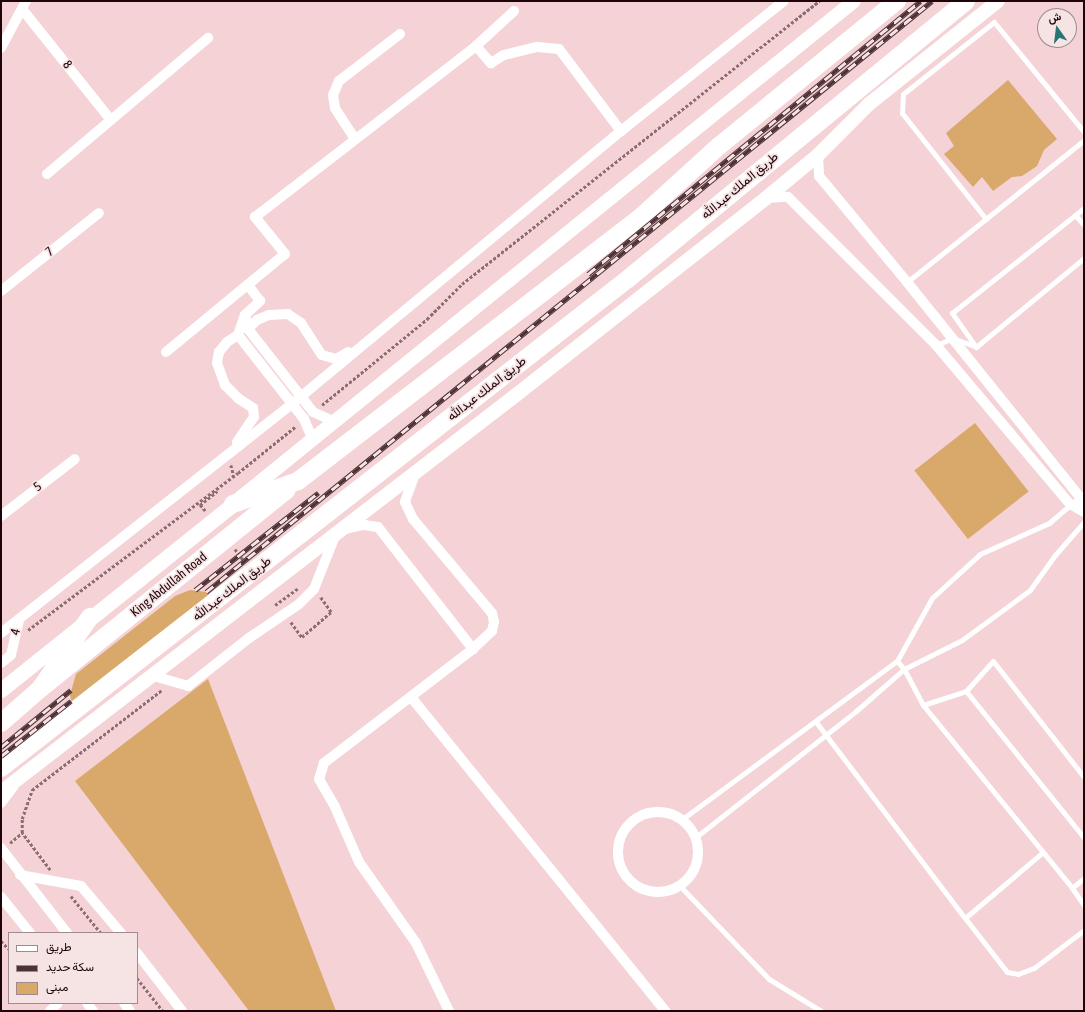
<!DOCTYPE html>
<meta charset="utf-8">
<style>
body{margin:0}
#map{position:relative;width:1085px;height:1012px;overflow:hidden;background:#f4d2d5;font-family:"Asap Condensed",Vazirmatn,sans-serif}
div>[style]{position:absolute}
.building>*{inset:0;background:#d9a96c;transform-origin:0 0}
.path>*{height:2.5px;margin-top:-1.25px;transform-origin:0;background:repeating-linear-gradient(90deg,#8c6e71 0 3px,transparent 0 5px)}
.lane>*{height:5px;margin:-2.5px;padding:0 2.5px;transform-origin:2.5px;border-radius:2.5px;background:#fff}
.street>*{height:10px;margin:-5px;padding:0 5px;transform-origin:5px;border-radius:5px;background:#fff}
.street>.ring{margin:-5px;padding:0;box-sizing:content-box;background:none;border:10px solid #fff;border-radius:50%}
.secondary>*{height:14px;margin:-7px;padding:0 7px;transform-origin:7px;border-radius:7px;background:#fff}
.primary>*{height:15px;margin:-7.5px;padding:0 7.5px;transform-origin:7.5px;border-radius:7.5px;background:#fff}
.highway>*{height:18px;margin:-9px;padding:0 9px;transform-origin:9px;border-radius:9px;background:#fff}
.rail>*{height:4.5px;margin-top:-2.25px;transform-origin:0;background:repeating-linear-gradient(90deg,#f6e4e5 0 9px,#4d3235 0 18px);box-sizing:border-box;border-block:1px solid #4d3235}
span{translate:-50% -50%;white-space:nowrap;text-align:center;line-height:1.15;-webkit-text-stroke:3.5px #f6e4e5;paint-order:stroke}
.street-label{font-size:13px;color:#1e0408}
.frame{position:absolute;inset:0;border:2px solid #1e0408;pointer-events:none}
.legend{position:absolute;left:8px;top:932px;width:130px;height:72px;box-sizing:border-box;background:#f6e4e5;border:1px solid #a08a8d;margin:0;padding:5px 7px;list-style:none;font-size:12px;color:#1e0408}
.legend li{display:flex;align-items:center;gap:8px;height:20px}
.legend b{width:20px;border:1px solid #a08a8d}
.north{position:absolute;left:1037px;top:8px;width:40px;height:40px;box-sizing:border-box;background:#f6e4e5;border:1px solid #a08a8d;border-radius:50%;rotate:346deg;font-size:11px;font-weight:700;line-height:16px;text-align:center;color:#1e0408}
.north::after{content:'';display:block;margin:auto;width:14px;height:18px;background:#2a7472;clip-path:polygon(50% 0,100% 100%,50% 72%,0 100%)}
</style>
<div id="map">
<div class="building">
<div style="clip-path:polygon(1008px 80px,1057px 139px,1044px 150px,1037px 166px,1022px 176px,1012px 177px,993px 191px,982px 177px,973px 187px,944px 154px,954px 146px,946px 133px)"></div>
<div style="left:975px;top:423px;width:87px;height:77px;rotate:52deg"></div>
<div style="clip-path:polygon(190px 590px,207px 592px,209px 598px,72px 703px,70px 695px,76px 674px,175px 596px)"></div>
<div style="clip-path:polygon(208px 679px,336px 1011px,249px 1011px,75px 781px)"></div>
</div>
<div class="path">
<div style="left:322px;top:405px;width:136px;rotate:-39.3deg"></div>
<div style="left:427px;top:319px;width:49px;rotate:-45deg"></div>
<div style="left:462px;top:284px;width:456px;rotate:-38.4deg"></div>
<div style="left:231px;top:465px;width:11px;rotate:75deg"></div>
<div style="left:205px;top:511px;width:8px;rotate:-130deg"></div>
<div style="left:200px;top:505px;width:22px;rotate:-39deg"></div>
<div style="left:235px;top:549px;width:15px;rotate:53deg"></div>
<div style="left:275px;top:605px;width:29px;rotate:-36deg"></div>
<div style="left:291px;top:622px;width:19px;rotate:54deg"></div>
<div style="left:302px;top:637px;width:38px;rotate:-41deg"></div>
<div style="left:331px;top:612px;width:19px;rotate:-126deg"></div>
<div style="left:28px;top:630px;width:262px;rotate:-36.8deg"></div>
<div style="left:238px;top:473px;width:75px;rotate:-39deg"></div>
<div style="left:10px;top:843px;width:16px;rotate:-40deg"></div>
<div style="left:50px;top:870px;width:46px;rotate:-127.1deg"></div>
<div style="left:22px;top:833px;width:14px;rotate:-90deg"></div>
<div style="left:22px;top:819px;width:31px;rotate:-71deg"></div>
<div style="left:32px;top:790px;width:164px;rotate:-37.6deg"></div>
<div style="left:71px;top:896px;width:48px;rotate:51deg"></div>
<div style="left:1px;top:941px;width:11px;rotate:45deg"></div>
<div style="left:137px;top:978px;width:42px;rotate:51.8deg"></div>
</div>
<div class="lane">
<div style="left:1075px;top:215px;width:13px;rotate:48deg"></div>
<div style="left:986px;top:219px;width:135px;rotate:-128.4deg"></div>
<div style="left:902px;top:113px;width:19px;rotate:-87deg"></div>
<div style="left:903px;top:94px;width:116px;rotate:-38.4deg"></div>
<div style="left:994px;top:22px;width:142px;rotate:50.7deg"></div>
<div style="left:907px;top:282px;width:227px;rotate:-38.7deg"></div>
<div style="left:936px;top:345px;width:18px;rotate:-22deg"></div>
<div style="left:953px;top:338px;width:25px;rotate:21deg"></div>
<div style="left:976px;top:347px;width:140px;rotate:-39.5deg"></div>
<div style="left:976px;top:347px;width:42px;rotate:-125.2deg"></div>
<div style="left:952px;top:313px;width:169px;rotate:-38.5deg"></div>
<div style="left:897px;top:661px;width:11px;rotate:49deg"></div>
<div style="left:904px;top:669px;width:41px;rotate:62.2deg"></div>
<div style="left:923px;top:705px;width:236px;rotate:50.8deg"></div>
<div style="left:1072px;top:888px;width:16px;rotate:-40deg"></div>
<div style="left:966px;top:691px;width:189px;rotate:51.2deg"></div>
<div style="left:923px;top:705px;width:45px;rotate:-18deg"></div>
<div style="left:966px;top:691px;width:40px;rotate:-48deg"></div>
<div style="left:993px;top:661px;width:147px;rotate:51.9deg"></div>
<div style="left:816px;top:722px;width:246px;rotate:52.8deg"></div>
<div style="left:965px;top:918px;width:102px;rotate:-40.2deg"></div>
<div style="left:681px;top:820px;width:268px;rotate:-36.4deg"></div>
<div style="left:897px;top:661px;width:72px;rotate:-60.9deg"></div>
<div style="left:932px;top:598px;width:65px;rotate:-42.5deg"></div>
<div style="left:980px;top:554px;width:76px;rotate:-24.2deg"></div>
<div style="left:1049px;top:523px;width:46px;rotate:-40.6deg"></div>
<div style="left:696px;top:837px;width:204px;rotate:-38.2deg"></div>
<div style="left:856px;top:711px;width:64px;rotate:-41.2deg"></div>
<div style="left:904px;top:669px;width:65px;rotate:-26.6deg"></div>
<div style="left:962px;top:640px;width:84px;rotate:-36.3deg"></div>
<div style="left:1030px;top:590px;width:43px;rotate:-54.5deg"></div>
<div style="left:1055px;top:555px;width:44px;rotate:-48.7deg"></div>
<div style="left:680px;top:886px;width:129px;rotate:46.3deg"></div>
<div style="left:769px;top:979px;width:61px;rotate:31.6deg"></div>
<div style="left:1072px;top:888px;width:21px;rotate:55deg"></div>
<div style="left:965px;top:918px;width:68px;rotate:52.1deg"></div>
<div style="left:1007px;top:972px;width:11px;rotate:10deg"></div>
<div style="left:1018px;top:974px;width:17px;rotate:-21deg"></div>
<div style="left:1034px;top:968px;width:63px;rotate:-37.2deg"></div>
</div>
<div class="street">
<div style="left:22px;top:9px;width:142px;rotate:51.3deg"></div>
<div style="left:514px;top:11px;width:52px;rotate:137.4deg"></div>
<div style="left:476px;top:46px;width:23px;rotate:49deg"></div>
<div style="left:491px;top:63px;width:15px;rotate:-32deg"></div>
<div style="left:504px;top:55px;width:34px;rotate:-14deg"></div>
<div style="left:537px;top:47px;width:22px;rotate:5deg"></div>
<div style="left:559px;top:49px;width:103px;rotate:52.9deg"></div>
<div style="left:1px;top:48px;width:53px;rotate:-62deg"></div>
<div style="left:355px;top:139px;width:37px;rotate:-123deg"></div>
<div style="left:335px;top:108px;width:13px;rotate:-99deg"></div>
<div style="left:333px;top:95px;width:15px;rotate:-67deg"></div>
<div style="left:339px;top:81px;width:77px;rotate:-37.6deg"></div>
<div style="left:818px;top:155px;width:21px;rotate:87deg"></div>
<div style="left:819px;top:176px;width:138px;rotate:50.3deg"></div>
<div style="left:907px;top:282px;width:282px;rotate:51.2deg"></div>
<div style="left:47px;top:174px;width:211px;rotate:-40.2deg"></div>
<div style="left:766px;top:198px;width:22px;rotate:-3deg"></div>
<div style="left:788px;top:197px;width:209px;rotate:45deg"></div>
<div style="left:936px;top:345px;width:208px;rotate:49.9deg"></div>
<div style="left:1070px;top:504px;width:16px;rotate:30deg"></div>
<div style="left:1px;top:291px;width:125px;rotate:-38.5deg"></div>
<div style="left:245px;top:315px;width:21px;rotate:-43deg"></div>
<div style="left:260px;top:301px;width:20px;rotate:-127deg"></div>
<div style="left:248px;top:329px;width:13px;rotate:-45deg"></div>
<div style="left:257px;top:320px;width:13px;rotate:-23deg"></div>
<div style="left:269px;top:315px;width:19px;rotate:-3deg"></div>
<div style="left:288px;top:314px;width:16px;rotate:35deg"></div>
<div style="left:301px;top:323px;width:38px;rotate:57deg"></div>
<div style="left:322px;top:355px;width:15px;rotate:16deg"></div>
<div style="left:336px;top:359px;width:14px;rotate:-30deg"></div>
<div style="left:238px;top:335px;width:107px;rotate:51.8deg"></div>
<div style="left:304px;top:419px;width:23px;rotate:67deg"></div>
<div style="left:166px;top:352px;width:154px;rotate:-39.5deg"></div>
<div style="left:285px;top:254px;width:48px;rotate:-129deg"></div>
<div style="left:255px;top:217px;width:279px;rotate:-37.7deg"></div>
<div style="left:237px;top:442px;width:30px;rotate:-56deg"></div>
<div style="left:254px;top:417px;width:9px;rotate:-96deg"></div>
<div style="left:253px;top:408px;width:17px;rotate:-147deg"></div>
<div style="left:239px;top:399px;width:20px;rotate:-135deg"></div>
<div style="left:225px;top:385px;width:23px;rotate:-110deg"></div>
<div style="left:217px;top:363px;width:11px;rotate:-80deg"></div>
<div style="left:219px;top:352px;width:13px;rotate:-51deg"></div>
<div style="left:227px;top:342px;width:13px;rotate:-32deg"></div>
<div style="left:238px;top:335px;width:21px;rotate:-71deg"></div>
<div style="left:245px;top:315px;width:14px;rotate:78deg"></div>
<div style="left:248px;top:329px;width:105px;rotate:51.9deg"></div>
<div style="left:313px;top:412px;width:24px;rotate:24deg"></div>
<div style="left:415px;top:474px;width:30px;rotate:110deg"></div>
<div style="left:405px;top:502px;width:19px;rotate:65deg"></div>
<div style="left:413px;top:519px;width:123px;rotate:50deg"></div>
<div style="left:492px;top:613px;width:9px;rotate:77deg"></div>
<div style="left:494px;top:622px;width:9px;rotate:103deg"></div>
<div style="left:492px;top:631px;width:26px;rotate:137deg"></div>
<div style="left:473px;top:649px;width:188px;rotate:142.6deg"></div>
<div style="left:324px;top:763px;width:17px;rotate:107deg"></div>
<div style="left:319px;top:779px;width:32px;rotate:60deg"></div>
<div style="left:335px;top:807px;width:60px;rotate:66.4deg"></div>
<div style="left:359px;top:862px;width:99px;rotate:54.9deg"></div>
<div style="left:416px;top:943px;width:76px;rotate:64.1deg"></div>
<div style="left:1px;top:516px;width:93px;rotate:-37.6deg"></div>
<div style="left:1px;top:633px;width:370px;rotate:-38.2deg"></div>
<div style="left:292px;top:404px;width:428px;rotate:-39.7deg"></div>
<div style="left:621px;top:131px;width:208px;rotate:-38.6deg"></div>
<div style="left:1px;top:663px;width:13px;rotate:-39deg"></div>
<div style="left:11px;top:655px;width:36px;rotate:-77deg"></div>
<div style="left:150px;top:675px;width:40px;rotate:16deg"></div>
<div style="left:188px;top:686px;width:78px;rotate:-38.2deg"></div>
<div style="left:249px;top:638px;width:60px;rotate:-34.2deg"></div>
<div style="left:299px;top:604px;width:21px;rotate:-45deg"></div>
<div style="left:314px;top:589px;width:62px;rotate:-68.4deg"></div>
<div style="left:337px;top:531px;width:28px;rotate:-13deg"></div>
<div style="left:364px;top:525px;width:14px;rotate:8deg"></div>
<div style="left:378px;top:527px;width:155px;rotate:52.1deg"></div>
<div style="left:411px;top:697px;width:404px;rotate:51deg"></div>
<div style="left:1px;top:803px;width:21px;rotate:-53deg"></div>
<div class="ring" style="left:618px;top:812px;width:70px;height:70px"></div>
<div style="left:1px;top:848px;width:108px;rotate:52.2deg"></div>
<div style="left:20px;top:875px;width:62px;rotate:10.2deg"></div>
<div style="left:81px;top:886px;width:62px;rotate:49.6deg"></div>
<div style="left:1px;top:897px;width:46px;rotate:51.1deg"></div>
<div style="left:137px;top:953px;width:73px;rotate:52.2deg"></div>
<div style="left:87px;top:1003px;width:10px;rotate:53deg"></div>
<div style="left:124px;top:1003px;width:10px;rotate:53deg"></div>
<div style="left:50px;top:1011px;width:11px;rotate:-45deg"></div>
</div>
<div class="secondary">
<div style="left:239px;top:499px;width:791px;rotate:-39deg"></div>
<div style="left:1px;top:792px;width:650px;rotate:-37.63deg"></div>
<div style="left:516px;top:395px;width:318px;rotate:-38.2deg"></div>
<div style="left:766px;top:198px;width:67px;rotate:-39.6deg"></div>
<div style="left:818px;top:155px;width:72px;rotate:-45deg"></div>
<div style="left:869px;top:104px;width:165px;rotate:-38.6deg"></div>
</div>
<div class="primary">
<div style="left:1px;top:690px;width:297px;rotate:-38.7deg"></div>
</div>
<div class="highway">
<div style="left:233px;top:504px;width:69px;rotate:-19.5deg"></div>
<div style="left:298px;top:481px;width:434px;rotate:-37.6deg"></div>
<div style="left:642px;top:216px;width:104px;rotate:-42.3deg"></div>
<div style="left:719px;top:146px;width:230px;rotate:-39.2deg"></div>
<div style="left:40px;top:689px;width:317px;rotate:-38.9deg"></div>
<div style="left:1px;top:723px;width:52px;rotate:-41.1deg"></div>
<div style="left:40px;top:689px;width:88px;rotate:-55.2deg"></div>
<div style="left:1px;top:768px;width:797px;rotate:-37.96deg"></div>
<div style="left:629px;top:278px;width:436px;rotate:-39.4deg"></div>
</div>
<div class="rail">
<div style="left:588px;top:274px;width:430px;rotate:-39.4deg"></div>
<div style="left:195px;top:590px;width:157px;rotate:-38.3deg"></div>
<div style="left:206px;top:592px;width:936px;rotate:-39.15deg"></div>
<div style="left:1px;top:747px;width:90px;rotate:-39.2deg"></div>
<div style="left:1px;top:756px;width:89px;rotate:-38.2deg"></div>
</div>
<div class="street-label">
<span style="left:67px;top:65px;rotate:51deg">8</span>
<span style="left:740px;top:186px;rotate:-40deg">طريق الملك عبدالله</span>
<span style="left:50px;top:252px;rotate:-39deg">7</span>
<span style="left:487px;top:389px;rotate:-38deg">طريق الملك عبدالله</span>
<span style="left:38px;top:487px;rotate:-38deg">5</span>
<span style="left:169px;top:585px;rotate:-39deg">King Abdullah Road</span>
<span style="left:232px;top:589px;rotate:-38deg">طريق الملك عبدالله</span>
<span style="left:16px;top:632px;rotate:-76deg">4</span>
</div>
<div class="frame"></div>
<ul class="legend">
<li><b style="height:5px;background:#fff"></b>طريق</li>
<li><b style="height:5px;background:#4d3235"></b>سكة حديد</li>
<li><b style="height:11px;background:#d9a96c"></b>مبنى</li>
</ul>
<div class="north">ش</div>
</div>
